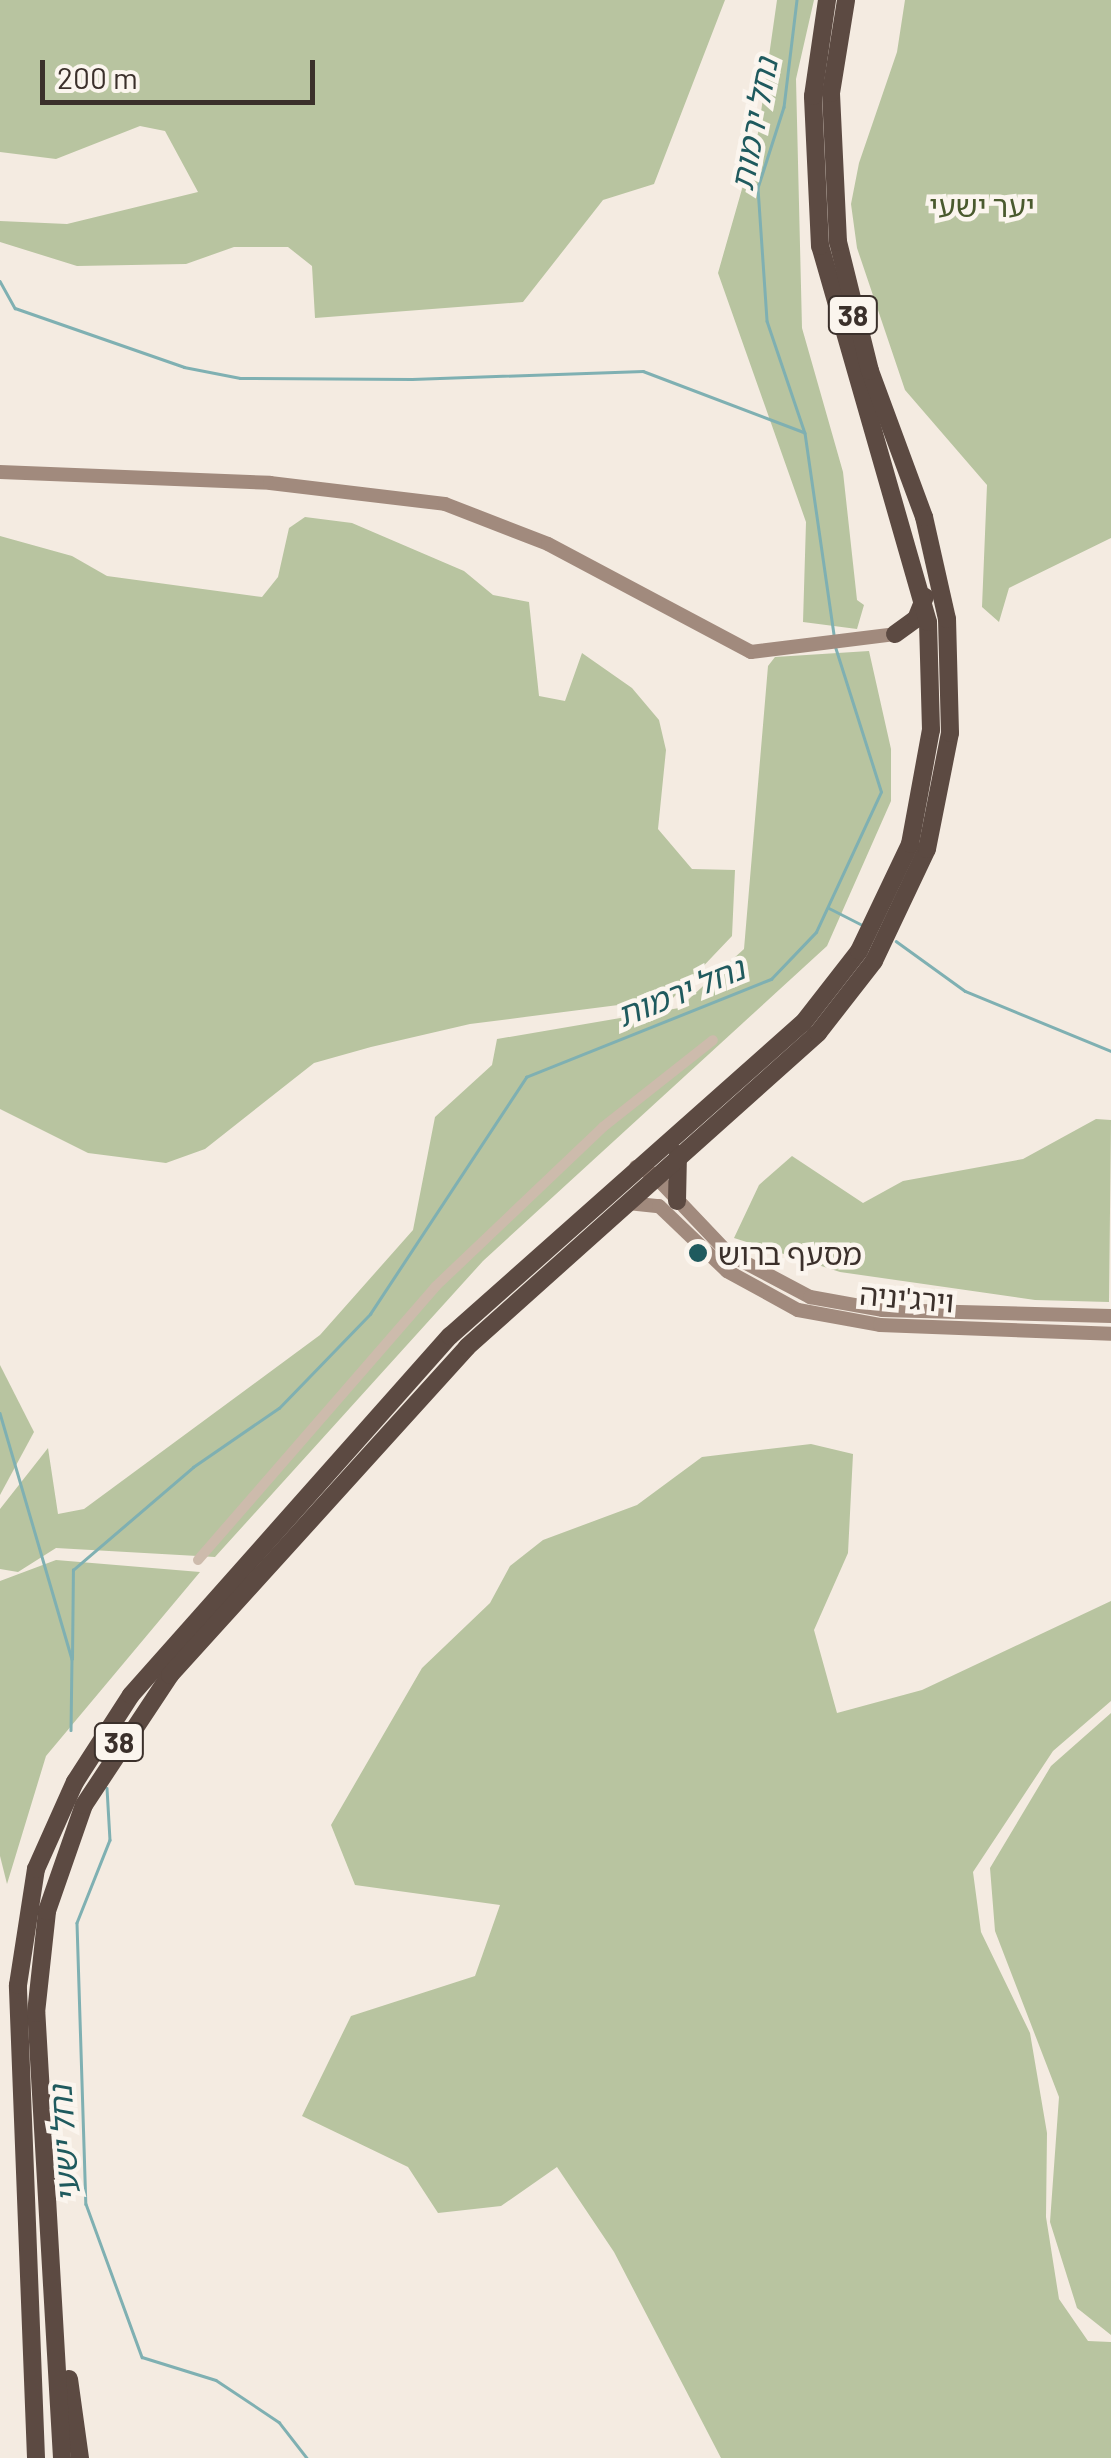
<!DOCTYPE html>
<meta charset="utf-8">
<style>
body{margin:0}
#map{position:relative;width:1111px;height:2458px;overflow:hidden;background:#f4ebe1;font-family:Barlow,"Noto Sans Hebrew",sans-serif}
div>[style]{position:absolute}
.green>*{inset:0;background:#b8c4a0}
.stream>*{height:2.5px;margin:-1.25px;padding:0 1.25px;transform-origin:1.25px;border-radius:1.25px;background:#7fb0b2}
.street>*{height:10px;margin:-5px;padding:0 5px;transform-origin:5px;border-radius:5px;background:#cdbbac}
.secondary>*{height:14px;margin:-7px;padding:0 7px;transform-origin:7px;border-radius:7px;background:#a18a7d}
.highway>*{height:18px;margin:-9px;padding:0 9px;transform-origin:9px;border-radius:9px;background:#5c4a42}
.dots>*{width:28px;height:28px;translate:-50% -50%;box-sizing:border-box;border:5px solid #fbf5ee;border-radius:50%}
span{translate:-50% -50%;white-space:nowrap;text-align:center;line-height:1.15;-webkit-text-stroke:9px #fbf5ee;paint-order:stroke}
.shield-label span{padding:2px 8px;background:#fbf5ee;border:2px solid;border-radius:8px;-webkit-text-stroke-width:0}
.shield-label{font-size:28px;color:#3b302b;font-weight:700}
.park-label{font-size:30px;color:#4a5a2e}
.poi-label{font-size:30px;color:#3b302b}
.left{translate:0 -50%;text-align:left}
.street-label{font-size:30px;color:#3b302b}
.water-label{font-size:32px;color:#1f5a5e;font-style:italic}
.scale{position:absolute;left:40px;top:60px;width:275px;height:45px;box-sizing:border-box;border:5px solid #3b302b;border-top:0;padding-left:12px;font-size:30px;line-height:35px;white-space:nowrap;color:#3b302b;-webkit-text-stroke:8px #fbf5ee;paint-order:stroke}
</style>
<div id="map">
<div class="green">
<div style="clip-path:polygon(0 0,725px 0,654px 184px,603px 200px,523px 302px,315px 318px,312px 266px,288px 247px,234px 247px,186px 264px,77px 266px,0 242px,0 221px,67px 224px,198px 192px,165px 131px,140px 126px,56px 159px,0 152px)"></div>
<div style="clip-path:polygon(777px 0,814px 0,796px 79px,802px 328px,843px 472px,857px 600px,864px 605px,857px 629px,803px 622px,806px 522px,718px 273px,758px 133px)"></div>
<div style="clip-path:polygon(905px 0,1111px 0,1111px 538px,1009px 588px,999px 622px,982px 607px,987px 485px,905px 390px,857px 248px,851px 204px,859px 163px,897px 52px)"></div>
<div style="clip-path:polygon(305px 517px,352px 523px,464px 571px,493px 595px,529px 602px,539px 696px,565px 701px,582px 653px,632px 688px,659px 720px,666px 750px,658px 829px,692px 869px,735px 870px,732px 936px,673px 998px,470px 1024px,371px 1047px,314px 1063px,205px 1149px,166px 1163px,88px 1153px,0 1109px,0 536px,72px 556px,107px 576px,262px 597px,278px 577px,289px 528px)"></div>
<div style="clip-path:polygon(869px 651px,891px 749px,891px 801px,827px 946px,483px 1261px,215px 1557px,56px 1548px,18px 1572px,0 1569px,0 1509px,48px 1448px,58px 1514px,84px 1509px,320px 1335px,413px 1230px,435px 1117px,492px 1065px,497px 1039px,679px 1008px,744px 949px,768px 666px,775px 657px)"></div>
<div style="clip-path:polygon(1096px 1119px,1111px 1120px,1109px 1302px,1035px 1300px,840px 1272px,734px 1238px,759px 1185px,792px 1156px,863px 1203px,903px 1181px,1023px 1159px)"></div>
<div style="clip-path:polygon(0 1365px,34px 1432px,0 1495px)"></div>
<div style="clip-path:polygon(811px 1444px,853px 1454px,848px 1553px,814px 1630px,837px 1713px,922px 1690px,1111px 1601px,1111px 1701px,1053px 1751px,973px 1872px,981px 1932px,1030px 2033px,1047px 2133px,1046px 2217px,1059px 2299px,1088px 2341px,1111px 2342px,1111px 2458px,721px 2458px,614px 2252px,557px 2167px,501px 2206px,438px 2213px,408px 2167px,302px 2116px,351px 2016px,475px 1976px,500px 1905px,355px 1885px,331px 1825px,422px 1668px,490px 1603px,510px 1566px,543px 1540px,637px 1505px,702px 1457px)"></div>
<div style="clip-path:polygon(56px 1560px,200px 1572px,46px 1756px,7px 1884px,0 1856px,0 1581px)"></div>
<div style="clip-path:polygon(1111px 1713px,1111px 2335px,1077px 2308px,1050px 2222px,1059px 2097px,995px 1931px,990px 1868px,1051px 1766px)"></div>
</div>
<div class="stream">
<div style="left:797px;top:0;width:108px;rotate:96.9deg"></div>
<div style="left:784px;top:107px;width:85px;rotate:107.8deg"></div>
<div style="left:758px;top:188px;width:133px;rotate:86.1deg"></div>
<div style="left:767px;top:321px;width:118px;rotate:71.3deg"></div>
<div style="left:805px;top:433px;width:203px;rotate:81.8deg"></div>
<div style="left:0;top:281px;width:31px;rotate:61deg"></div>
<div style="left:15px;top:308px;width:179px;rotate:19.2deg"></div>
<div style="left:184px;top:367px;width:57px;rotate:11.1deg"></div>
<div style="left:240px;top:378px;width:172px;rotate:0.3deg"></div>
<div style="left:412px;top:379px;width:231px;rotate:-2deg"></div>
<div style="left:643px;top:371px;width:172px;rotate:20.8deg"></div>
<div style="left:829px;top:908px;width:37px;rotate:27deg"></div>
<div style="left:896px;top:941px;width:85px;rotate:35.9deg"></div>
<div style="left:965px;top:991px;width:158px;rotate:22.3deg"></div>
<div style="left:0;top:1413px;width:256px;rotate:73.7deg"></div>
<div style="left:72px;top:1659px;width:71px;rotate:90.8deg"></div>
<div style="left:72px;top:1659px;width:89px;rotate:-89.4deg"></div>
<div style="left:73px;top:1570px;width:158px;rotate:-40.6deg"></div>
<div style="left:193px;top:1467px;width:104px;rotate:-34.5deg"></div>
<div style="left:279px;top:1408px;width:131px;rotate:-45.9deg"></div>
<div style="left:370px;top:1314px;width:284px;rotate:-56.6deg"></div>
<div style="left:526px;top:1077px;width:264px;rotate:-21.8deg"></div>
<div style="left:771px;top:979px;width:65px;rotate:-46.2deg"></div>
<div style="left:816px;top:932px;width:154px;rotate:-65.1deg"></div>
<div style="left:881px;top:792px;width:152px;rotate:-107.6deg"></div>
<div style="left:107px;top:1788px;width:52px;rotate:86.7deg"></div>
<div style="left:110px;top:1840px;width:89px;rotate:111.7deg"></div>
<div style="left:77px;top:1923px;width:281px;rotate:88.2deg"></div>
<div style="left:86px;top:2204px;width:163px;rotate:69.9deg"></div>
<div style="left:142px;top:2357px;width:77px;rotate:17.3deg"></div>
<div style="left:216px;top:2380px;width:76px;rotate:33.7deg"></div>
<div style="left:279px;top:2422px;width:46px;rotate:52.1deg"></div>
</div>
<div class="street">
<div style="left:198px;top:1560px;width:362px;rotate:-49deg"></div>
<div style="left:435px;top:1287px;width:232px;rotate:-43.6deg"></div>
<div style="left:603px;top:1127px;width:140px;rotate:-38.3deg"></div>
</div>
<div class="secondary">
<div style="left:0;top:472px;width:270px;rotate:2.3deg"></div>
<div style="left:270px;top:483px;width:176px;rotate:6.8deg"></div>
<div style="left:445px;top:504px;width:110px;rotate:21.2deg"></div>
<div style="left:548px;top:544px;width:230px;rotate:28deg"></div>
<div style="left:751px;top:652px;width:145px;rotate:-7.1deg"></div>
<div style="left:636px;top:1167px;width:18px;rotate:22deg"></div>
<div style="left:653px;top:1174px;width:110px;rotate:46.5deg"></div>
<div style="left:729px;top:1254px;width:92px;rotate:28deg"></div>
<div style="left:810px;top:1297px;width:73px;rotate:10.2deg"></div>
<div style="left:882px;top:1310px;width:229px;rotate:1.5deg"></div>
<div style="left:628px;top:1203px;width:31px;rotate:6deg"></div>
<div style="left:659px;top:1206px;width:94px;rotate:43.7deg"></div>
<div style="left:727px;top:1271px;width:81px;rotate:28.8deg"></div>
<div style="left:798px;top:1310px;width:83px;rotate:10.4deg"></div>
<div style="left:880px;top:1325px;width:231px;rotate:2.2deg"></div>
</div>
<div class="highway">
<div style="left:895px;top:634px;width:26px;rotate:-36deg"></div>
<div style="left:916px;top:619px;width:24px;rotate:-68deg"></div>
<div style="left:677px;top:1201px;width:47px;rotate:-88.8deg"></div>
<div style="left:69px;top:2379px;width:80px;rotate:82.1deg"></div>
<div style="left:36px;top:2458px;width:473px;rotate:-92.2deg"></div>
<div style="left:18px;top:1985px;width:117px;rotate:-81.2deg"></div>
<div style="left:36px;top:1869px;width:95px;rotate:-65.9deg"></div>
<div style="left:75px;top:1782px;width:103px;rotate:-57.2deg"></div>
<div style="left:131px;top:1695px;width:480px;rotate:-48.4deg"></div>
<div style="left:450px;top:1336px;width:472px;rotate:-41.6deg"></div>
<div style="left:803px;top:1023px;width:91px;rotate:-52.1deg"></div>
<div style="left:859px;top:951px;width:119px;rotate:-64.5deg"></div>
<div style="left:910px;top:844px;width:116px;rotate:-79.6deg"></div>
<div style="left:931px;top:730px;width:108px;rotate:-91.6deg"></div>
<div style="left:928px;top:622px;width:391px;rotate:-106deg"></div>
<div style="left:820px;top:246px;width:150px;rotate:-92.7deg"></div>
<div style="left:813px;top:96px;width:97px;rotate:-81.7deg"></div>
<div style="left:62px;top:2458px;width:446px;rotate:-93.3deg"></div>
<div style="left:36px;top:2013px;width:103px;rotate:-83.8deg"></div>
<div style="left:47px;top:1911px;width:112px;rotate:-70.8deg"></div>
<div style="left:84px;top:1805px;width:156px;rotate:-56.5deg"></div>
<div style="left:170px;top:1675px;width:442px;rotate:-47.8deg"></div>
<div style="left:467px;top:1347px;width:471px;rotate:-41.8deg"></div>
<div style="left:818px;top:1033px;width:91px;rotate:-52.1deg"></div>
<div style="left:874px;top:961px;width:124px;rotate:-64.7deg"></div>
<div style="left:927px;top:849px;width:118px;rotate:-78.8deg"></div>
<div style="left:950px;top:733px;width:114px;rotate:-91.5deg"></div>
<div style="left:947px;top:619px;width:105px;rotate:-102.7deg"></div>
<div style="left:924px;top:517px;width:156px;rotate:-110.3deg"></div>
<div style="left:870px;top:371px;width:133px;rotate:-103.9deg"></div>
<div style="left:838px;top:242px;width:149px;rotate:-92.7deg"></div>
<div style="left:831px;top:93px;width:94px;rotate:-80.8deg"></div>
</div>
<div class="dots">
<div style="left:698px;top:1253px;background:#1f5a5e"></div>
</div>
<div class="shield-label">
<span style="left:853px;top:315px">38</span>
<span style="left:119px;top:1742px">38</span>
</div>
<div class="park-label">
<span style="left:982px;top:205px">יער ישעי</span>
</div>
<div class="poi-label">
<span class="left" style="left:718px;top:1253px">מסעף ברוש</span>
</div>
<div class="street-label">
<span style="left:907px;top:1297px;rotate:5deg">וירג'יניה</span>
</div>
<div class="water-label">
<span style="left:753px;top:124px;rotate:-79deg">נחל ירמות</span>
<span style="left:680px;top:991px;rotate:-22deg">נחל ירמות</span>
<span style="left:63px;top:2144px;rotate:-94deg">נחל ישעי</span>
</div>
<div class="scale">200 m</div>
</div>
